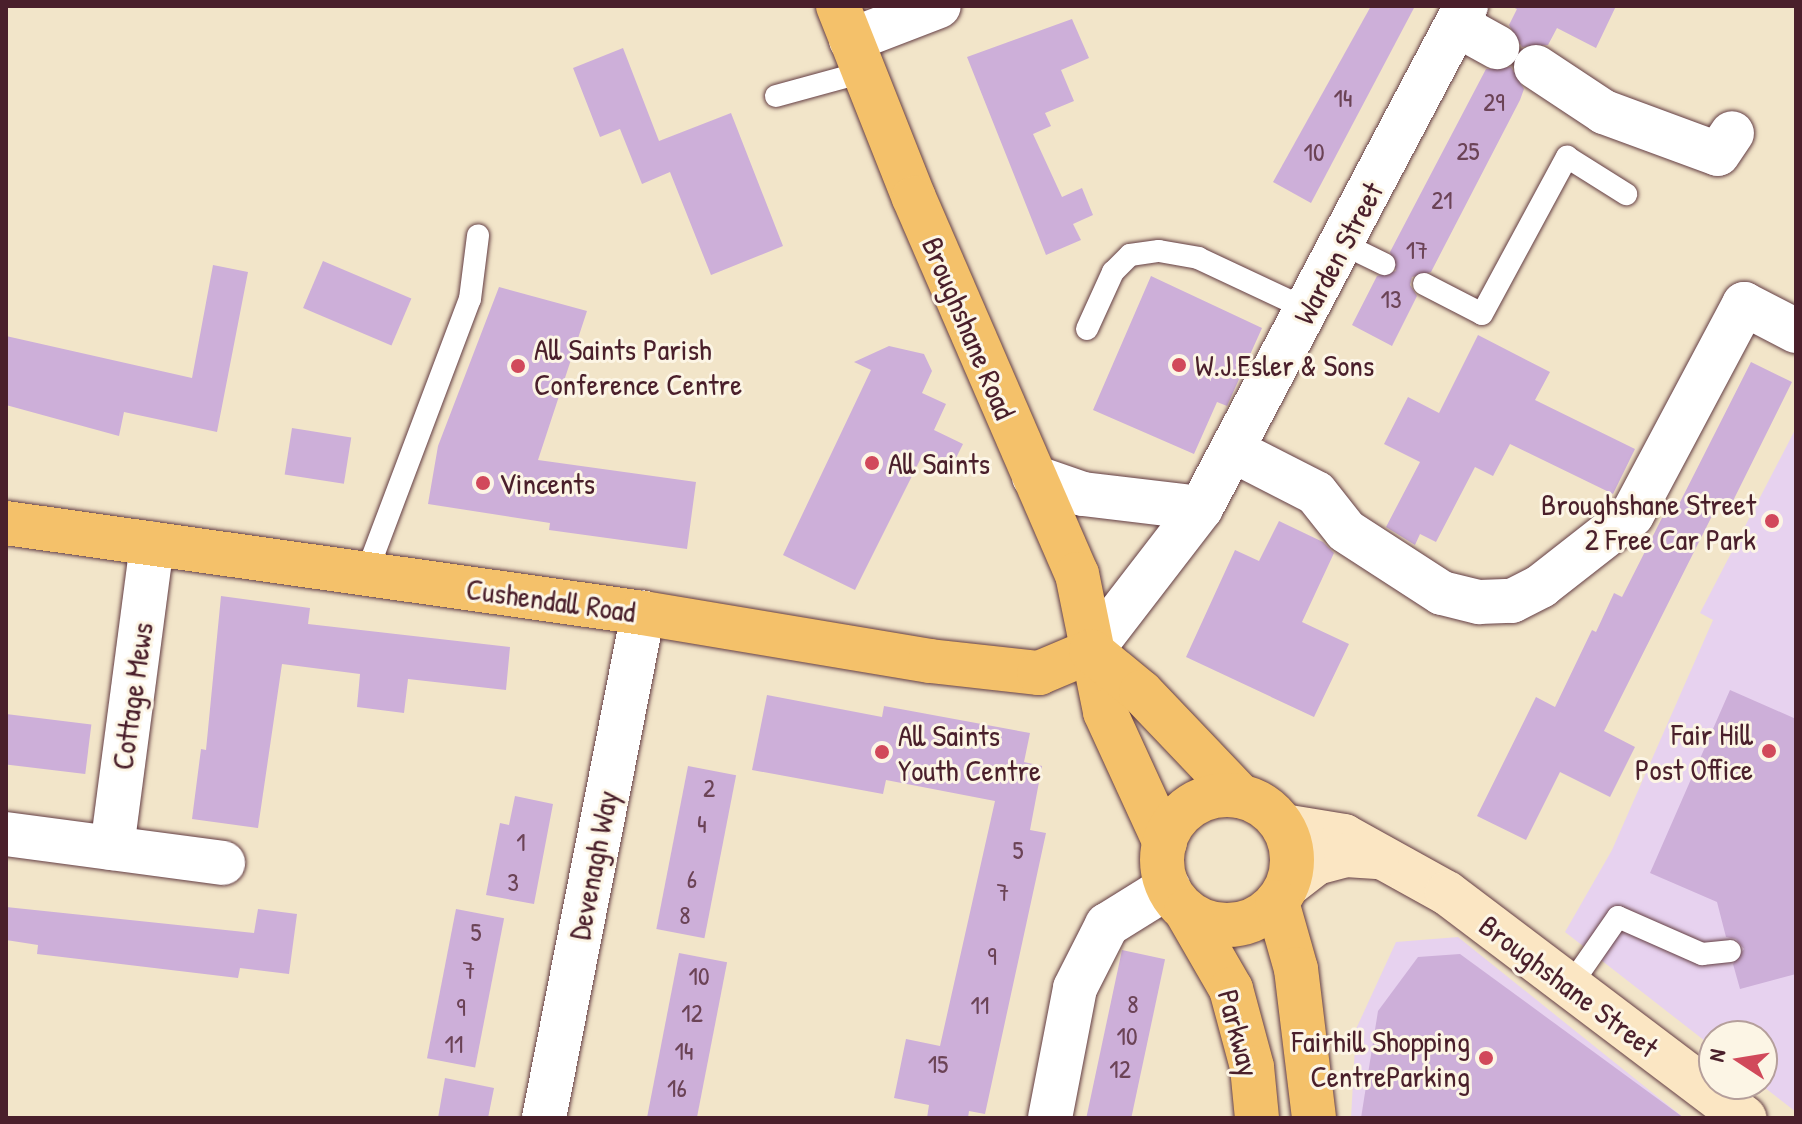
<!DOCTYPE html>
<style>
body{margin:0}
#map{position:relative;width:1802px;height:1124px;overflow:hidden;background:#f2e5c9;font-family:"Patrick Hand",sans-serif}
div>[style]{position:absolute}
.built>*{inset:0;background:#e7d2ef}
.building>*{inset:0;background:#cdafd9;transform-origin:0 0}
.roads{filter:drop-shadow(0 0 2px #633d43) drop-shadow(0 0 2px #633d43)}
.lane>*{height:22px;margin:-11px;padding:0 11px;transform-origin:11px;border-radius:11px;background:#fff}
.street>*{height:44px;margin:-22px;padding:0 22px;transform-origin:22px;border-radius:22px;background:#fff}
.secondary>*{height:44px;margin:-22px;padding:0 22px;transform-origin:22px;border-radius:22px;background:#fbe6c3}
.primary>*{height:44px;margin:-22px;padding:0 22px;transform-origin:22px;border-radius:22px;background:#f4c16a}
.primary>.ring{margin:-22px;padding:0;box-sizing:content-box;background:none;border:44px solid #f4c16a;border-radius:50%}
.dots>*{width:22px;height:22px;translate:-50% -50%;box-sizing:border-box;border:4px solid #fcf5e5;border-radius:50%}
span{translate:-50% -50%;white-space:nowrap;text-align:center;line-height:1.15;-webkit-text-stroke:6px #fcf5e5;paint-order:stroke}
.number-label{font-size:26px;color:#6b4356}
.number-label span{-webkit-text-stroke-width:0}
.street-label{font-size:30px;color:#4a1f2b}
.poi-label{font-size:30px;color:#4a1f2b}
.left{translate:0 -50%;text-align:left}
.right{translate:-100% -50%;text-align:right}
.frame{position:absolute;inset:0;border:8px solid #4a1f2b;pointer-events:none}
.north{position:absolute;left:1698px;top:1020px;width:80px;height:80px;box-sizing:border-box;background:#fcf5e5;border:2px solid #b59f9b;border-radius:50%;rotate:282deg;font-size:22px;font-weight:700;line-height:32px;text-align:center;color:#4a1f2b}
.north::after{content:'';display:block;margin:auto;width:28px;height:36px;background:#d1495b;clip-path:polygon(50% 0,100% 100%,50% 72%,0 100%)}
</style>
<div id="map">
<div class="built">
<div style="clip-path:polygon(1796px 428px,1796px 1112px,1760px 1084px,1762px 1036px,1714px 1036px,1714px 1048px,1565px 932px,1612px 850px,1713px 620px,1700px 613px)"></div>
<div style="clip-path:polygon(1458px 937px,1684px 1118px,1351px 1118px,1356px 1029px,1396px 942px)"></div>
</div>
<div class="building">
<div style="clip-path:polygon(1371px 6px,1415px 6px,1311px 203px,1273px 182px)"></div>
<div style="clip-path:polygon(1510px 6px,1616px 6px,1596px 48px,1557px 28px,1548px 45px,1522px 47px,1509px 25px,1517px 9px)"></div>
<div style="clip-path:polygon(1072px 19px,1089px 58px,1061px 70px,1074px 101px,1045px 113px,1051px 126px,1033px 134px,1062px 197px,1082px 188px,1093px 215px,1073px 224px,1081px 240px,1046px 255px,967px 57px)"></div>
<div style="clip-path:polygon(623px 48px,659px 141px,731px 113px,783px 246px,711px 275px,670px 172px,642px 184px,620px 129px,600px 137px,573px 68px)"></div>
<div style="clip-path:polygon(1511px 67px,1524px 89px,1520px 100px,1431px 272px,1412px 277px,1410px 285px,1417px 296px,1392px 346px,1352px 325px,1377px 276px,1396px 271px,1390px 252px,1486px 69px)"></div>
<div style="left:323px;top:261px;width:96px;height:51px;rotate:23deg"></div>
<div style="clip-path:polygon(213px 265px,248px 272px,217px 432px,124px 412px,119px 436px,6px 405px,6px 336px,192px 378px)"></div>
<div style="clip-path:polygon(1151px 276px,1262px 328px,1227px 406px,1217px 402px,1194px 454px,1093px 410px)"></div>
<div style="clip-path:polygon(499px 287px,587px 311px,538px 460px,696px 482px,687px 549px,549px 530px,550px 523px,428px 504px,438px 446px)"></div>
<div style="clip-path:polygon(1478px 335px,1550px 372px,1535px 400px,1635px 449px,1613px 494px,1510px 444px,1493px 476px,1475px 467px,1436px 542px,1420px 534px,1415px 545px,1386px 527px,1420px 462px,1384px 444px,1408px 397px,1439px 413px)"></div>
<div style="clip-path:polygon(889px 346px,924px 354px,932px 371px,922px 393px,946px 404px,934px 430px,963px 444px,950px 470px,922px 456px,855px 590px,783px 555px,871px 370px,854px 362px)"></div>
<div style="clip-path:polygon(1751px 362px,1792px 382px,1728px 511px,1717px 506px,1604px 731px,1635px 747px,1610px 797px,1560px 772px,1526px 840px,1477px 816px,1536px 697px,1555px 707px,1592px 630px,1596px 632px,1614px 593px,1622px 597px,1666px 510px,1674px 514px)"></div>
<div style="left:292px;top:428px;width:60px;height:47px;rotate:9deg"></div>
<div style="clip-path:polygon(1279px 521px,1323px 542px,1334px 553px,1302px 622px,1349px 644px,1314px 717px,1186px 657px,1235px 550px,1259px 561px)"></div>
<div style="clip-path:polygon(221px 596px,310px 608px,308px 624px,510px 647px,506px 690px,408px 679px,404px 713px,357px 707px,360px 674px,282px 664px,258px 828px,192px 819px,201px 749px,206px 750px)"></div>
<div style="clip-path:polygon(1730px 690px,1796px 719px,1796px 974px,1740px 989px,1733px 964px,1744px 949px,1736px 939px,1726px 937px,1717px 902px,1650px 873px)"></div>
<div style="clip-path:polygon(767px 695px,882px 717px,884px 706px,1030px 733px,1024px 762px,1042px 766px,1030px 830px,1046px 833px,985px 1114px,969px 1111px,968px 1118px,927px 1118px,929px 1105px,894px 1098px,906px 1039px,940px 1046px,995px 801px,886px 780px,883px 794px,752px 770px)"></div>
<div style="left:6px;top:714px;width:86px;height:50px;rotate:7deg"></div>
<div style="left:688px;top:766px;width:49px;height:166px;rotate:11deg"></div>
<div style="clip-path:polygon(515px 796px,553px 804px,534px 904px,486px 895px,500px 823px,509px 825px)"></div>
<div style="clip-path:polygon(6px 907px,254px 933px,258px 909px,297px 914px,289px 974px,240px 968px,238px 978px,37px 954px,38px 945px,6px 940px)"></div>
<div style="left:456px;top:909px;width:49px;height:152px;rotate:11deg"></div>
<div style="left:1122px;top:950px;width:44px;height:171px;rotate:12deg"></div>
<div style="left:679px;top:953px;width:49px;height:168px;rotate:11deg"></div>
<div style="clip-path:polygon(1460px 954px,1684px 1118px,1361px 1118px,1378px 1011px,1418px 957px)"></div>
<div style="clip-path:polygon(445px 1078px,494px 1088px,488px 1118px,438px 1118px)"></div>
</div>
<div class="roads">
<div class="lane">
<div style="left:776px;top:96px;width:91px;rotate:-15.3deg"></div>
<div style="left:1343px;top:244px;width:46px;rotate:26deg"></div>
<div style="left:1424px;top:284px;width:65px;rotate:27.3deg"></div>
<div style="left:1482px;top:314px;width:179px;rotate:-61.6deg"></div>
<div style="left:1567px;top:157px;width:70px;rotate:32.1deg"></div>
<div style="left:1087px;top:329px;width:63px;rotate:-65.5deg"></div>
<div style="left:1113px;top:272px;width:24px;rotate:-45deg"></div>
<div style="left:1130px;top:255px;width:29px;rotate:-8deg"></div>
<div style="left:1159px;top:251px;width:40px;rotate:10deg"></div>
<div style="left:1198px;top:258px;width:123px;rotate:25.1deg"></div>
<div style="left:366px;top:574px;width:294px;rotate:-69.3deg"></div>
<div style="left:470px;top:299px;width:64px;rotate:-82.8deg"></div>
<div style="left:1570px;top:986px;width:84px;rotate:-55.2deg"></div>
<div style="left:1618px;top:917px;width:92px;rotate:23.8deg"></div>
<div style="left:1702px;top:954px;width:28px;rotate:-6deg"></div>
</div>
<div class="street">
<div style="left:1457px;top:25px;width:46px;rotate:28.8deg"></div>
<div style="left:851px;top:40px;width:94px;rotate:-21.1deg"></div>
<div style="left:1536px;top:67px;width:82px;rotate:33.5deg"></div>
<div style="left:1604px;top:112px;width:121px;rotate:20.2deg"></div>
<div style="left:1718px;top:154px;width:25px;rotate:-56deg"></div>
<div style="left:1234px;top:451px;width:92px;rotate:27.1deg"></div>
<div style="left:1316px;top:493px;width:48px;rotate:51.7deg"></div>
<div style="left:1346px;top:531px;width:114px;rotate:32.9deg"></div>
<div style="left:1442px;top:593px;width:38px;rotate:14deg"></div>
<div style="left:1479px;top:602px;width:33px;rotate:-2deg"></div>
<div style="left:1512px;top:601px;width:33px;rotate:-27deg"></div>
<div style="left:1541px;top:586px;width:115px;rotate:-38deg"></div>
<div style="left:1632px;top:515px;width:239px;rotate:-62deg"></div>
<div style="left:1744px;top:304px;width:59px;rotate:27.4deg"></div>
<div style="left:1034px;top:477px;width:52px;rotate:19.1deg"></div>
<div style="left:1083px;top:494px;width:119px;rotate:6.8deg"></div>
<div style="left:1091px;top:651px;width:180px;rotate:-52.4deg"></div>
<div style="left:1201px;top:508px;width:568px;rotate:-62.17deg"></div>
<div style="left:6px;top:834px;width:219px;rotate:7.6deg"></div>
<div style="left:112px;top:848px;width:307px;rotate:-82.5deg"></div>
<div style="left:544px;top:1118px;width:515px;rotate:-78.91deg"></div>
<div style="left:1050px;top:1118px;width:132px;rotate:-79.1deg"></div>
<div style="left:1075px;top:988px;width:71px;rotate:-63.1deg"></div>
<div style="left:1107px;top:925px;width:72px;rotate:-31.9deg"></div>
</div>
<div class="secondary">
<div style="left:1283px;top:826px;width:62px;rotate:9.3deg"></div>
<div style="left:1344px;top:836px;width:118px;rotate:29deg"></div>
<div style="left:1447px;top:893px;width:373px;rotate:37.1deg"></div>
<div style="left:1288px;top:885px;width:36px;rotate:-38deg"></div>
<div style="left:1316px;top:863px;width:31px;rotate:-15deg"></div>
<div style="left:1346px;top:855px;width:31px;rotate:4deg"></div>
</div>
<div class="primary">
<div style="left:838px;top:6px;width:206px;rotate:68.4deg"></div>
<div style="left:914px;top:198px;width:410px;rotate:66.6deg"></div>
<div style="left:1077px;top:574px;width:141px;rotate:78.5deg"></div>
<div style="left:1105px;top:712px;width:144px;rotate:65.4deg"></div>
<div style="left:6px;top:523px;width:643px;rotate:8.04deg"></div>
<div style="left:643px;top:613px;width:291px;rotate:9.5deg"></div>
<div style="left:930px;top:661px;width:110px;rotate:6.3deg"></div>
<div style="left:1039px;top:673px;width:56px;rotate:-22.9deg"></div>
<div style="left:1091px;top:651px;width:65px;rotate:39.4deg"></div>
<div style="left:1141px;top:692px;width:144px;rotate:46.4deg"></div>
<div class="ring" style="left:1162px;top:795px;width:86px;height:86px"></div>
<div style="left:1277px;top:902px;width:70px;rotate:74.2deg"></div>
<div style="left:1296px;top:969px;width:150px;rotate:83.1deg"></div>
<div style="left:1186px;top:911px;width:90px;rotate:60deg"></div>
<div style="left:1231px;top:989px;width:81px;rotate:74.9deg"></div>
<div style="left:1252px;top:1067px;width:51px;rotate:84.4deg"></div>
</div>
</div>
<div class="dots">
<div style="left:1179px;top:365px;background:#d1495b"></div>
<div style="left:518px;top:366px;background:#d1495b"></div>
<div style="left:872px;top:463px;background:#d1495b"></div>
<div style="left:483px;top:483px;background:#d1495b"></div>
<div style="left:1772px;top:521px;background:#d1495b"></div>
<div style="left:1769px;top:751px;background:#d1495b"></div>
<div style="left:882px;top:752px;background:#d1495b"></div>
<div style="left:1486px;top:1058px;background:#d1495b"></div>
</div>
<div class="number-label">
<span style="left:1343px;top:98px">14</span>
<span style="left:1494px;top:102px">29</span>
<span style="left:1468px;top:151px">25</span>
<span style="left:1314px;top:152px">10</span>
<span style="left:1442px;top:200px">21</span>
<span style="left:1417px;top:250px">17</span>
<span style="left:1391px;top:299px">13</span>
<span style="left:709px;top:788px">2</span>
<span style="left:702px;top:824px">4</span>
<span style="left:521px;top:842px">1</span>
<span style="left:1018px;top:850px">5</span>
<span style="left:692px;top:879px">6</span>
<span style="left:513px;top:882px">3</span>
<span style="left:1003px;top:892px">7</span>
<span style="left:685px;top:915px">8</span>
<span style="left:476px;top:932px">5</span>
<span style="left:992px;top:956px">9</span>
<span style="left:469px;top:970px">7</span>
<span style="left:699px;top:976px">10</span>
<span style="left:1133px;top:1004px">8</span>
<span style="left:980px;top:1005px">11</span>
<span style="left:461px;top:1007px">9</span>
<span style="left:692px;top:1013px">12</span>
<span style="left:1127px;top:1036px">10</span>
<span style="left:454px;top:1044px">11</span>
<span style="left:684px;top:1051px">14</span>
<span style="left:938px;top:1064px">15</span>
<span style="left:1120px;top:1069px">12</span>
<span style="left:677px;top:1088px">16</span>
</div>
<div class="street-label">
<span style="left:1338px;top:253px;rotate:-62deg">Warden Street</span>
<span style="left:969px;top:328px;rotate:67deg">Broughshane Road</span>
<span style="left:551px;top:600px;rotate:8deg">Cushendall Road</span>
<span style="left:132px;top:696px;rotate:-82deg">Cottage Mews</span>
<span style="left:593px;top:865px;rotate:-79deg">Devenagh Way</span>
<span style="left:1569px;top:986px;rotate:37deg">Broughshane Street</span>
<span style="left:1239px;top:1033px;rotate:75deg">Parkway</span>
</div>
<div class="poi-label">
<span class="left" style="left:534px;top:366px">All Saints Parish<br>Conference Centre</span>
<span class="left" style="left:1195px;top:365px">W.J.Esler &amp; Sons</span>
<span class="left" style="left:888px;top:463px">All Saints</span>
<span class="left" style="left:499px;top:483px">Vincents</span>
<span class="right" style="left:1756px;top:521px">Broughshane Street<br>2 Free Car Park</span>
<span class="right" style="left:1753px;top:751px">Fair Hill<br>Post Office</span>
<span class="left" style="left:898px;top:752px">All Saints<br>Youth Centre</span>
<span class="right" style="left:1470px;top:1058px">Fairhill Shopping<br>CentreParking</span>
</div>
<div class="frame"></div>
<div class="north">N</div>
</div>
